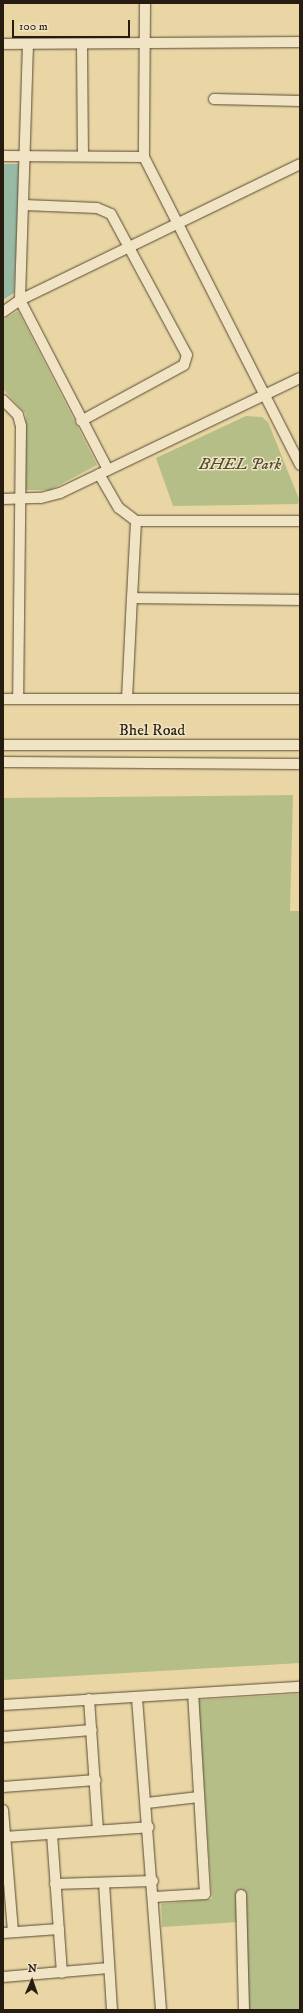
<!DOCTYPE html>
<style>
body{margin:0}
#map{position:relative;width:303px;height:2013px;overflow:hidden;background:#e9d6a4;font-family:"IM FELL DW Pica",serif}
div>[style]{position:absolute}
.green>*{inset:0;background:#b5be87}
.water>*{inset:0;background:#98b9a3}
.roads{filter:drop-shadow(0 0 1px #574a34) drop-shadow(0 0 1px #574a34)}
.minor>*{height:10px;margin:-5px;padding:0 5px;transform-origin:5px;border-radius:5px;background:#f1e4c4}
span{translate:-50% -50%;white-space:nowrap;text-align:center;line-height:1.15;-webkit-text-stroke:3px #f1e4c4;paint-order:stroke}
.park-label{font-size:16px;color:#514d33;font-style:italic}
.street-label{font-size:16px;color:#261c0f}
.frame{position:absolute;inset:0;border:4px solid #261c0f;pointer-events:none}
.north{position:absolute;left:12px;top:1961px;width:40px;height:40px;-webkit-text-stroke:3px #f1e4c4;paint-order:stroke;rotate:2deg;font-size:11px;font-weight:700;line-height:16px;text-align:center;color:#261c0f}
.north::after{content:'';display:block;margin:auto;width:14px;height:18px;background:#261c0f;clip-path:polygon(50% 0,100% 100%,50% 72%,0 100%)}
.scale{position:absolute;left:12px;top:20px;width:118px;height:18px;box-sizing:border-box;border:2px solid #261c0f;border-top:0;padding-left:5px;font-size:12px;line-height:14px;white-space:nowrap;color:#261c0f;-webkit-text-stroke:3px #f1e4c4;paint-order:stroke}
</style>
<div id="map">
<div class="green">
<div style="clip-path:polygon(18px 311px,97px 465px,50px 490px,24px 490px,26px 414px,3px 389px,3px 320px)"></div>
<div style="clip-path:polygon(246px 416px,262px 417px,268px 422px,299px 499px,298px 504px,173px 506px,156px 458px)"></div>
<div style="clip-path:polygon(293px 795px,290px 911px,300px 911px,300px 1663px,3px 1680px,3px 798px)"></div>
<div style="clip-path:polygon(299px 1694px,300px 2010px,246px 2010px,239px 1922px,162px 1927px,161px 1904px,212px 1899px,198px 1700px)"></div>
</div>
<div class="water">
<div style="clip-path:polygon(3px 164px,20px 164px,14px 293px,3px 300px)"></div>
</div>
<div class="roads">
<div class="minor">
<div style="left:145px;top:3px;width:154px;rotate:90.4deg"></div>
<div style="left:144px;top:157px;width:345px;rotate:63.1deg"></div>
<div style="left:3px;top:44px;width:297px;rotate:-0.4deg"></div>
<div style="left:28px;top:44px;width:256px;rotate:91.8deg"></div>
<div style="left:20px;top:300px;width:191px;rotate:62.6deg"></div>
<div style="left:82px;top:44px;width:112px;rotate:89.5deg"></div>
<div style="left:214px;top:99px;width:86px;rotate:1.3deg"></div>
<div style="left:3px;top:156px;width:141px;rotate:0.4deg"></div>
<div style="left:24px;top:205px;width:73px;rotate:2.4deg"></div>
<div style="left:97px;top:208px;width:15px;rotate:23deg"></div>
<div style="left:111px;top:214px;width:160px;rotate:61.7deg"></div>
<div style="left:187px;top:355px;width:10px;rotate:107deg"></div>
<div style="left:184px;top:365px;width:117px;rotate:151.5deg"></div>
<div style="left:3px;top:312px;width:21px;rotate:-35deg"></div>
<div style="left:20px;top:300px;width:311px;rotate:-25.9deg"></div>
<div style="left:3px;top:400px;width:21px;rotate:45deg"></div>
<div style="left:18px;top:415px;width:11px;rotate:75deg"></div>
<div style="left:21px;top:426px;width:273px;rotate:90.6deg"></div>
<div style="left:99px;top:474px;width:39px;rotate:60deg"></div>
<div style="left:119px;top:508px;width:21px;rotate:37deg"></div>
<div style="left:136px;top:521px;width:164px"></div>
<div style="left:3px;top:499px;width:38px;rotate:-2deg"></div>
<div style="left:41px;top:498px;width:20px;rotate:-15deg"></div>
<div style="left:60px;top:493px;width:266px;rotate:-25.6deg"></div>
<div style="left:132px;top:598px;width:77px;rotate:-87deg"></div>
<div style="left:3px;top:699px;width:297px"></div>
<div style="left:127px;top:699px;width:101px;rotate:-87.2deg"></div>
<div style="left:132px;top:598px;width:168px;rotate:0.7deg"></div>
<div style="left:3px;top:745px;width:297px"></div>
<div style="left:3px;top:762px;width:297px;rotate:0.4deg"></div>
<div style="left:137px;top:1698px;width:313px;rotate:85.6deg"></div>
<div style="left:89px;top:1699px;width:131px;rotate:86.1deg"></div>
<div style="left:3px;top:1705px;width:298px;rotate:-3.5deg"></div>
<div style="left:3px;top:1737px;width:89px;rotate:-4.5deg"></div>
<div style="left:3px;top:1787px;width:93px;rotate:-4.3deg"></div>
<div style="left:147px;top:1803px;width:52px;rotate:-6.6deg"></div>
<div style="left:3px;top:1810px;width:122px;rotate:85.3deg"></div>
<div style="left:52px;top:1834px;width:139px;rotate:85.9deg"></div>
<div style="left:4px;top:1837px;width:145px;rotate:-3.9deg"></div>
<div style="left:104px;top:1883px;width:127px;rotate:86.4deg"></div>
<div style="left:55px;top:1884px;width:98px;rotate:-1.8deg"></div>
<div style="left:241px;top:1895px;width:115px;rotate:88.5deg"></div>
<div style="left:154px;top:1897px;width:51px;rotate:-3.4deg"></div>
<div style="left:205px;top:1894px;width:200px;rotate:-93.4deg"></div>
<div style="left:3px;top:1933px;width:56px;rotate:-4.1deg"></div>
<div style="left:3px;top:1977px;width:106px;rotate:-4.9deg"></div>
</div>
</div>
<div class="park-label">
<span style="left:240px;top:464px">BHEL Park</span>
</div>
<div class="street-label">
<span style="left:152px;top:730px">Bhel Road</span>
</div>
<div class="frame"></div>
<div class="north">N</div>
<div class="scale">100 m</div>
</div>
